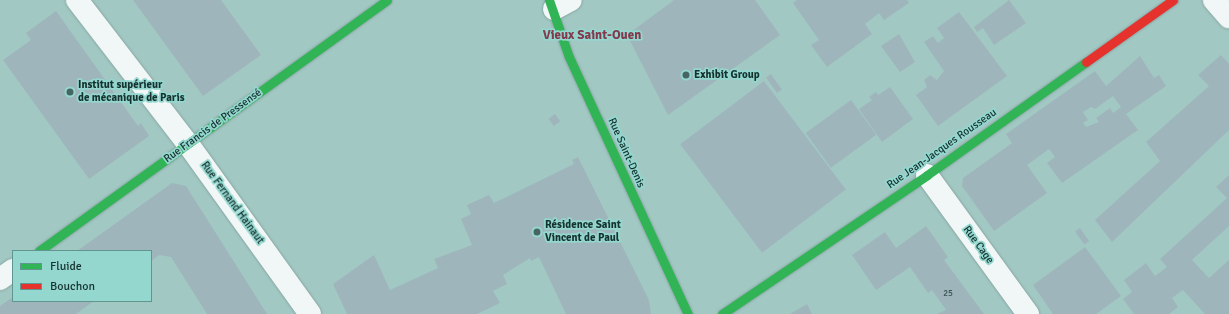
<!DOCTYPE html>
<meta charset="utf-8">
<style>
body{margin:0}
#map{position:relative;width:1229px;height:314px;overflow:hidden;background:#a2c8c3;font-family:Signika,sans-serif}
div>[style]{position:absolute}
.building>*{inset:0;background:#9eb6bb;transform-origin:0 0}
.roads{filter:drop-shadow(0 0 1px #88a6a3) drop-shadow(0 0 1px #88a6a3)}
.street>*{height:22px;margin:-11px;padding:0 11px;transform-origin:11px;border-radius:11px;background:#f1f7f6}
.fast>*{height:9px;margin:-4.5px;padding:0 4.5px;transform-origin:4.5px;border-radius:4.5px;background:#30b455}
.jam>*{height:9px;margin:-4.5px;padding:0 4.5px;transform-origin:4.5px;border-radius:4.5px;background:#e5322d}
.dots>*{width:11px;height:11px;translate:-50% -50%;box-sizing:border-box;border:2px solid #93d7cf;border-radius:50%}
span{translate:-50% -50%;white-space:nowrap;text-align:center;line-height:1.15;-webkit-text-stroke:3.5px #93d7cf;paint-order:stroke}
.number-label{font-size:9px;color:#385352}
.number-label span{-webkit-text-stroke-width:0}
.poi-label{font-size:11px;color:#16322f;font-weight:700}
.left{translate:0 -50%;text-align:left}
.street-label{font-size:11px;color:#16322f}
.quarter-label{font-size:13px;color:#823a4c;font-weight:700}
.legend{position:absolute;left:12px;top:250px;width:140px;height:52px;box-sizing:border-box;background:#93d7cf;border:1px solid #61958f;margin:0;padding:5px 7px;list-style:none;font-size:12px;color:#16322f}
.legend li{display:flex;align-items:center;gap:8px;height:20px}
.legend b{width:20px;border:1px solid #61958f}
</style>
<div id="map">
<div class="building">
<div style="clip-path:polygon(133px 0,221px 0,261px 55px,203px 96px)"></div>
<div style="clip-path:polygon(674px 0,755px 0,780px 35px,668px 115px,627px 35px)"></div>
<div style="clip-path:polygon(797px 0,907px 0,909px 3px,884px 20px,879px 13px,865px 24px,872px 34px,827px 67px,811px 45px,819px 40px,793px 3px)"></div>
<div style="clip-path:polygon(1009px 0,1026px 23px,994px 45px,983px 28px,977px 32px,974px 27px)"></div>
<div style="clip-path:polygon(56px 11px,138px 126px,141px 123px,149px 136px,89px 179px,3px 60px,31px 40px,26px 33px)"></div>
<div style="clip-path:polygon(959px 12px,1007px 76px,938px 126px,916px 95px,927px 87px,924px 80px,930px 75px,937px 80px,944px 71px,924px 42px,933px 36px,938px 43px,944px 38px,937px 28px)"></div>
<div style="clip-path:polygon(899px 34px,915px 62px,900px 72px,881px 46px)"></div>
<div style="clip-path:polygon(1221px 55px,1229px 64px,1229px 130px,1112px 242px,1095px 220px,1160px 161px,1146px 142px,1209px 86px,1198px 75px)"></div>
<div style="clip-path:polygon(evenodd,1140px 56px,1154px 78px,1159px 75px,1166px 86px,1126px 114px,1138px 130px,1062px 183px,1047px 163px,1055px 157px,1049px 149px,1027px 165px,1047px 193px,994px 231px,962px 186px,963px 178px,1012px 143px,1006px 134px,1095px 71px,1106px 86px,1140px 56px,1113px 96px,1121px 107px,1113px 113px,1110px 108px,1096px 118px,1099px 122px,1086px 127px,1083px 123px,1088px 120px,1083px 112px,1091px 107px,1095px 109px,1113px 96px)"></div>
<div style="left:771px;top:74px;width:19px;height:6px;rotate:55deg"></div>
<div style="left:764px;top:81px;width:136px;height:105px;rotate:53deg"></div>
<div style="clip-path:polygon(890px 87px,913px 119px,882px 142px,859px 109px,872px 100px,869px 97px,876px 92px,878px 95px)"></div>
<div style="left:851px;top:100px;width:43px;height:56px;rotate:54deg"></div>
<div style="left:555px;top:114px;width:9px;height:8px;rotate:54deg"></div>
<div style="clip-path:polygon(578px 157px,649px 300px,651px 314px,566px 314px,539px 257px,531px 261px,530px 258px,503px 275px,507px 284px,493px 291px,500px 303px,477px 314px,347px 314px,333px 284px,374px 255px,390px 290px,438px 268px,434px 259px,472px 245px,461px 219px,471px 214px,467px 205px,489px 195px,494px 203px,574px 164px,572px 160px)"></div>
<div style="clip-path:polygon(1229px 175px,1229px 226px,1192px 260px,1209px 278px,1229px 260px,1229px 314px,1205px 314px,1183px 290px,1172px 298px,1178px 307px,1169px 314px,1134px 314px,1123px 299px,1132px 292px,1124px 280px,1146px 263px,1155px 276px,1167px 267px,1160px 259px,1227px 198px,1216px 187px)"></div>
<div style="clip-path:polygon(172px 183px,186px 186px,267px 314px,207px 314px,171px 257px,159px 255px,151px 261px,151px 251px,77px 251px)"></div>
<div style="clip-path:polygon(926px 226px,948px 257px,944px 260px,984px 314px,937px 314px,946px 310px,932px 290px,928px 293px,910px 267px,876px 290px,852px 255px,885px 232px,896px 248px)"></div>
<div style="left:1080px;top:228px;width:16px;height:6px;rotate:55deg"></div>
<div style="clip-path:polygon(1085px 247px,1121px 296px,1096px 314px,1053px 314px,1033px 285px)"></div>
<div style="clip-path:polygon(13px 297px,13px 301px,94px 301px,76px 314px,0 314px,0 306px)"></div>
<div style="clip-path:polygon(807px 304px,812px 314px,790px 314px)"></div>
</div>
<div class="roads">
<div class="street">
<div style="left:77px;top:0;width:182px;rotate:52.4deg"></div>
<div style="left:188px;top:144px;width:209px;rotate:54.3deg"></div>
<div style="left:1214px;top:0;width:23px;rotate:49deg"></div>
<div style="left:554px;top:9px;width:19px;rotate:-28deg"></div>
<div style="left:927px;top:175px;width:172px;rotate:54deg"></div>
<div style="left:0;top:279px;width:16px;rotate:-35deg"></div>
</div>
<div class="fast">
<div style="left:549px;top:0;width:60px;rotate:70.7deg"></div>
<div style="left:569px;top:57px;width:283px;rotate:65.2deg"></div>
<div style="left:39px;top:251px;width:429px;rotate:-35.8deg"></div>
<div style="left:722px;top:314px;width:248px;rotate:-34.1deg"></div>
<div style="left:927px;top:175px;width:195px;rotate:-35.4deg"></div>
</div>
<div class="jam">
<div style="left:1086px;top:62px;width:107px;rotate:-35.5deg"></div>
</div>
</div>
<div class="dots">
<div style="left:686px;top:75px;background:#476663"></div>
<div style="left:70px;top:92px;background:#476663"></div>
<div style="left:537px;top:232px;background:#476663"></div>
</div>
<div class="number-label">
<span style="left:948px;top:294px">25</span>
</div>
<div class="poi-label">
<span class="left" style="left:694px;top:75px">Exhibit Group</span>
<span class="left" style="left:78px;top:92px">Institut supérieur<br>de mécanique de Paris</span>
<span class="left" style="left:545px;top:232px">Résidence Saint<br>Vincent de Paul</span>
</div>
<div class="street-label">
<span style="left:213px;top:126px;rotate:-36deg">Rue Francis de Pressensé</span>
<span style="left:942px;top:149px;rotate:-35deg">Rue Jean-Jacques Rousseau</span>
<span style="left:626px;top:153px;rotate:66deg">Rue Saint-Denis</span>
<span style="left:232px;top:203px;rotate:54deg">Rue Fernand Hainaut</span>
<span style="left:978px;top:245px;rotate:54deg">Rue Cage</span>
</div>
<div class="quarter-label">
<span style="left:592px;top:35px">Vieux Saint-Ouen</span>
</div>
<ul class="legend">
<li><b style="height:5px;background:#30b455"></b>Fluide</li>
<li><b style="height:5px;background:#e5322d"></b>Bouchon</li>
</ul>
</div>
